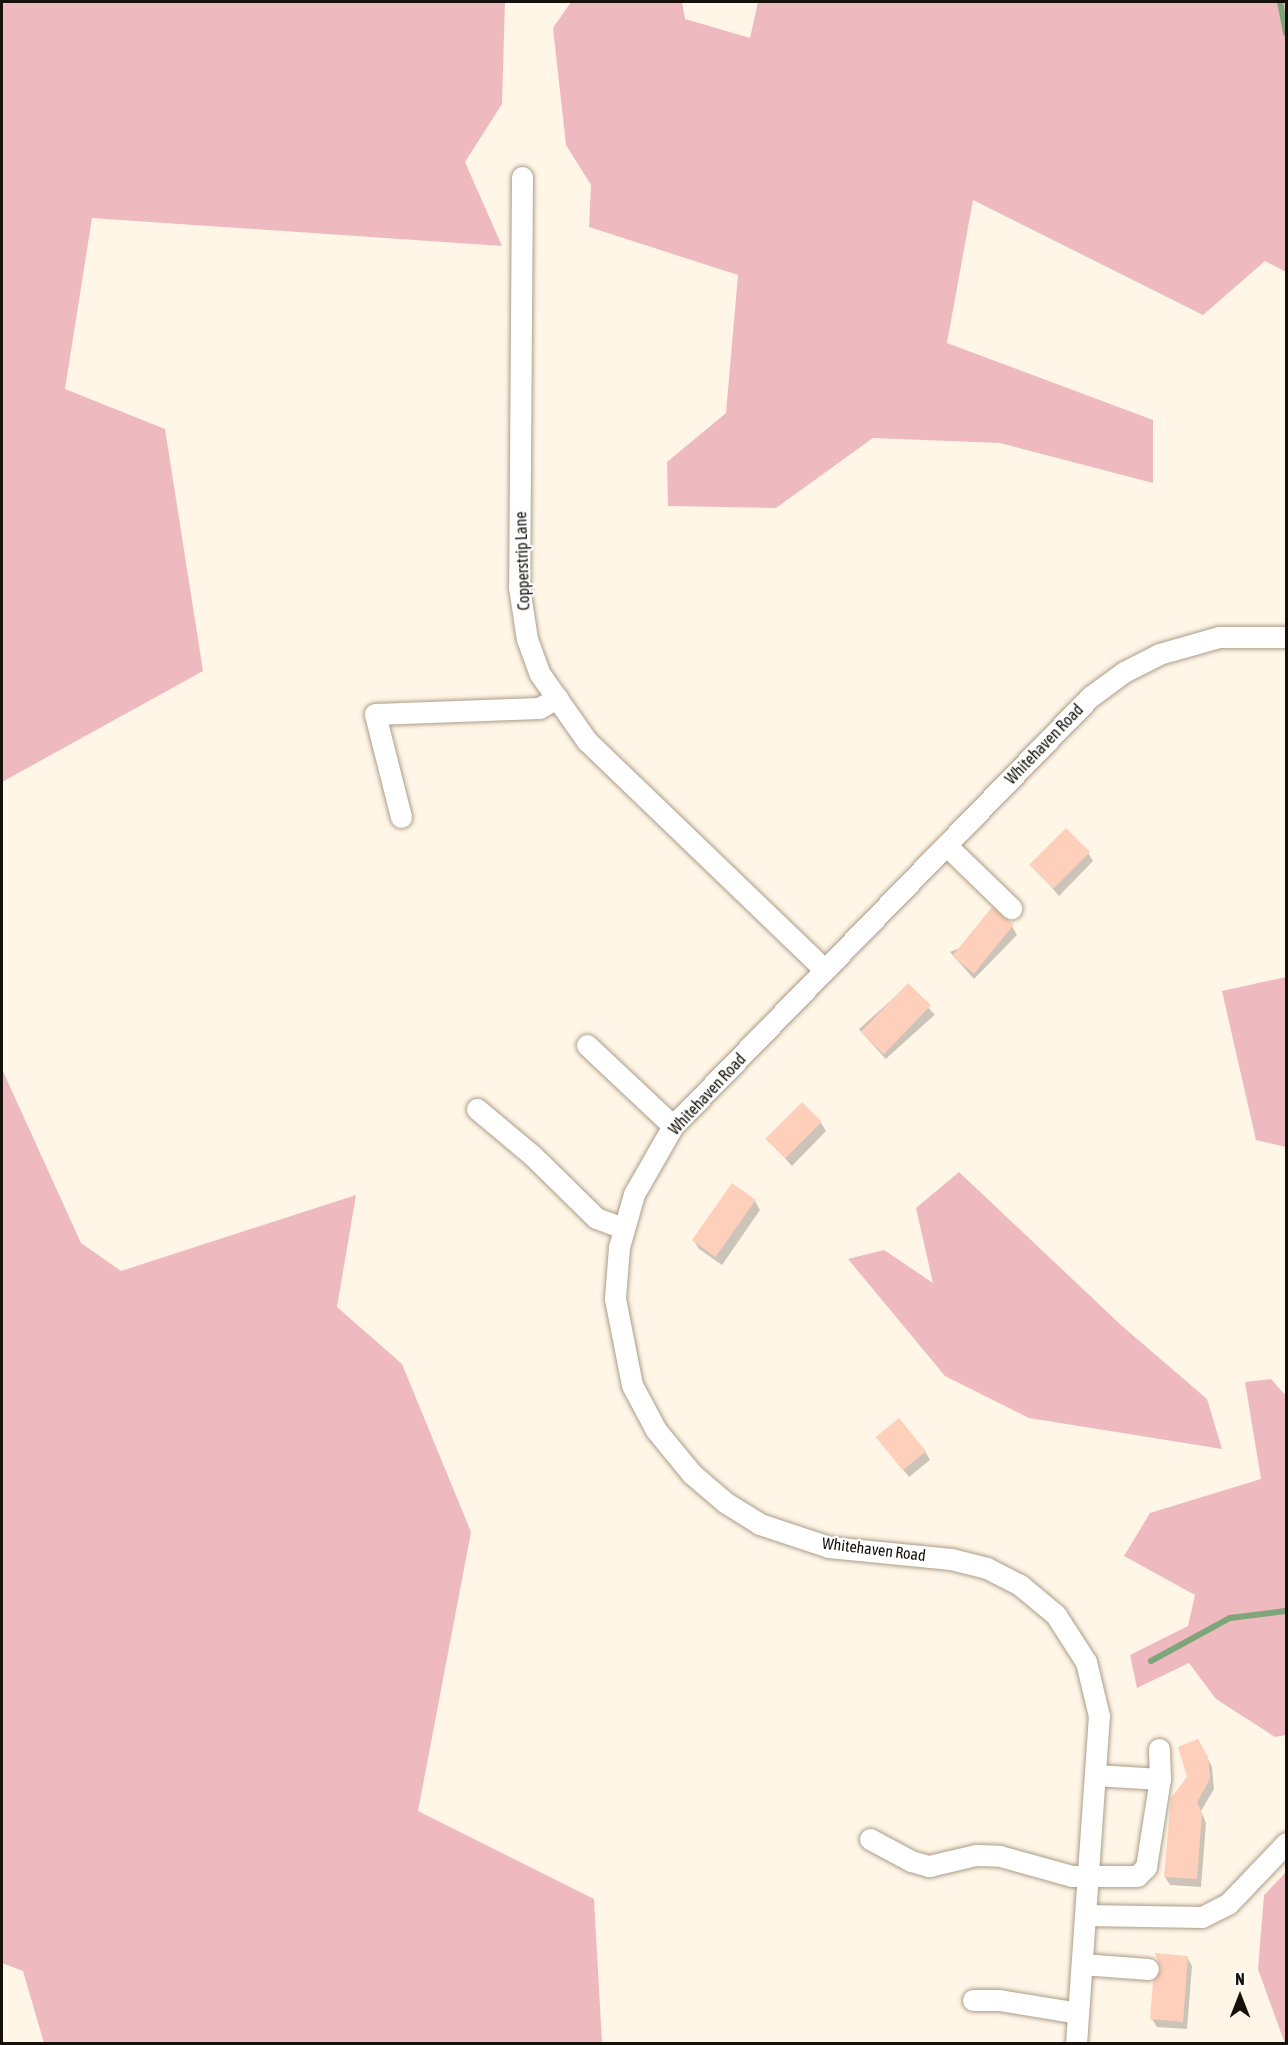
<!DOCTYPE html>
<style>
body{margin:0}
#map{position:relative;width:1288px;height:2045px;overflow:hidden;background:#fff6e8;font-family:"Asap Condensed",sans-serif}
div>[style]{position:absolute}
.green>*{inset:0;background:#eebabf}
.shadow>*{inset:0;background:#0003;transform-origin:0 0}
.stream>*{height:6px;margin:-3px;padding:0 3px;transform-origin:3px;border-radius:3px;background:#7fa67b}
.building>*{inset:0;background:#fecfbb;transform-origin:0 0}
.roads{filter:drop-shadow(0 0 2px #ac9d88) drop-shadow(0 0 2px #ac9d88)}
.minor>*{height:21px;margin:-10.5px;padding:0 10.5px;transform-origin:10.5px;border-radius:10.5px;background:#fff}
span{translate:-50% -50%;white-space:nowrap;text-align:center;line-height:1.15;-webkit-text-stroke:4.5px #fff;paint-order:stroke}
.street-label{font-size:16px;color:#16110a}
.frame{position:absolute;inset:0;border:3px solid #16110a;pointer-events:none}
.north{position:absolute;left:1210px;top:1967px;width:60px;height:60px;-webkit-text-stroke:4px #fff;paint-order:stroke;rotate:0deg;font-size:16px;font-weight:700;line-height:24px;text-align:center;color:#16110a}
.north::after{content:'';display:block;margin:auto;width:21px;height:27px;background:#16110a;clip-path:polygon(50% 0,100% 100%,50% 72%,0 100%)}
</style>
<div id="map">
<div class="green">
<div style="clip-path:polygon(2px 2px,505px 2px,502px 104px,465px 162px,502px 246px,92px 218px,65px 389px,165px 429px,203px 671px,2px 782px)"></div>
<div style="clip-path:polygon(571px 2px,682px 2px,685px 19px,750px 38px,758px 2px,1286px 2px,1286px 272px,1265px 261px,1203px 315px,973px 200px,947px 343px,1153px 420px,1153px 483px,1000px 443px,873px 438px,776px 508px,668px 506px,667px 462px,726px 413px,738px 275px,589px 227px,591px 185px,566px 145px,553px 28px)"></div>
<div style="clip-path:polygon(1286px 977px,1286px 1147px,1256px 1140px,1222px 991px)"></div>
<div style="clip-path:polygon(2px 1069px,81px 1243px,121px 1271px,356px 1195px,337px 1307px,402px 1364px,471px 1532px,418px 1811px,594px 1899px,602px 2043px,44px 2043px,23px 1971px,2px 1963px)"></div>
<div style="clip-path:polygon(959px 1172px,1122px 1326px,1207px 1399px,1222px 1449px,1029px 1418px,945px 1376px,848px 1259px,884px 1250px,933px 1283px,916px 1208px)"></div>
<div style="clip-path:polygon(1271px 1379px,1286px 1396px,1286px 1735px,1275px 1737px,1216px 1699px,1189px 1663px,1137px 1688px,1130px 1655px,1188px 1626px,1195px 1595px,1124px 1556px,1150px 1513px,1261px 1479px,1245px 1382px)"></div>
<div style="clip-path:polygon(1286px 1872px,1286px 2043px,1285px 2044px,1258px 1969px,1264px 1895px)"></div>
</div>
<div class="shadow">
<div style="clip-path:polygon(1088px 853px,1093px 861px,1059px 896px,1032px 865px)"></div>
<div style="clip-path:polygon(1012px 926px,1017px 935px,974px 979px,950px 952px)"></div>
<div style="left:908px;top:985px;width:40px;height:66px;rotate:48deg"></div>
<div style="clip-path:polygon(821px 1123px,826px 1131px,792px 1166px,768px 1139px)"></div>
<div style="clip-path:polygon(732px 1185px,755px 1201px,760px 1210px,722px 1265px,699px 1249px,694px 1241px)"></div>
<div style="clip-path:polygon(878px 1438px,925px 1451px,930px 1460px,909px 1477px)"></div>
<div style="clip-path:polygon(1203px 1749px,1212px 1767px,1214px 1789px,1201px 1811px,1206px 1823px,1201px 1887px,1170px 1885px,1165px 1877px,1188px 1777px)"></div>
<div style="clip-path:polygon(1187px 1957px,1192px 1966px,1187px 2029px,1157px 2027px,1152px 2019px)"></div>
</div>
<div class="stream">
<div style="left:1280px;top:2px;width:32px;rotate:79deg"></div>
<div style="left:1151px;top:1661px;width:90px;rotate:-28.6deg"></div>
<div style="left:1230px;top:1618px;width:56px;rotate:-7.1deg"></div>
</div>
<div class="building">
<div style="left:1066px;top:828px;width:34px;height:52px;rotate:45deg"></div>
<div style="left:992px;top:907px;width:28px;height:63px;rotate:39deg"></div>
<div style="left:908px;top:983px;width:32px;height:68px;rotate:44deg"></div>
<div style="left:802px;top:1102px;width:28px;height:52px;rotate:45deg"></div>
<div style="left:732px;top:1183px;width:29px;height:70px;rotate:35deg"></div>
<div style="left:899px;top:1418px;width:43px;height:30px;rotate:51deg"></div>
<div style="clip-path:polygon(1198px 1739px,1208px 1757px,1210px 1779px,1197px 1802px,1202px 1813px,1197px 1879px,1164px 1877px,1171px 1798px,1187px 1777px,1178px 1747px)"></div>
<div style="clip-path:polygon(1155px 1953px,1188px 1956px,1183px 2022px,1150px 2019px,1153px 1981px,1161px 1969px)"></div>
</div>
<div class="roads">
<div class="minor">
<div style="left:522px;top:177px;width:410px;rotate:90.4deg"></div>
<div style="left:519px;top:587px;width:53px;rotate:81.3deg"></div>
<div style="left:527px;top:639px;width:37px;rotate:70deg"></div>
<div style="left:540px;top:674px;width:82px;rotate:55deg"></div>
<div style="left:587px;top:741px;width:330px;rotate:43.9deg"></div>
<div style="left:401px;top:817px;width:106px;rotate:-104.2deg"></div>
<div style="left:375px;top:714px;width:164px;rotate:-2.1deg"></div>
<div style="left:539px;top:708px;width:21px;rotate:-29deg"></div>
<div style="left:946px;top:845px;width:91px;rotate:44.1deg"></div>
<div style="left:587px;top:1045px;width:118px;rotate:43.3deg"></div>
<div style="left:477px;top:1109px;width:72px;rotate:39.9deg"></div>
<div style="left:532px;top:1155px;width:90px;rotate:44.5deg"></div>
<div style="left:596px;top:1218px;width:30px;rotate:20deg"></div>
<div style="left:1095px;top:1775px;width:65px;rotate:3.5deg"></div>
<div style="left:1160px;top:1779px;width:30px;rotate:-92deg"></div>
<div style="left:870px;top:1839px;width:47px;rotate:28.2deg"></div>
<div style="left:911px;top:1861px;width:19px;rotate:16deg"></div>
<div style="left:929px;top:1866px;width:48px;rotate:-13.2deg"></div>
<div style="left:976px;top:1855px;width:24px;rotate:2deg"></div>
<div style="left:1000px;top:1856px;width:75px;rotate:15.5deg"></div>
<div style="left:1072px;top:1876px;width:65px"></div>
<div style="left:1137px;top:1876px;width:13px;rotate:-45deg"></div>
<div style="left:1146px;top:1867px;width:89px;rotate:-81deg"></div>
<div style="left:1085px;top:1915px;width:117px;rotate:1deg"></div>
<div style="left:1202px;top:1917px;width:29px;rotate:-27deg"></div>
<div style="left:1228px;top:1904px;width:84px;rotate:-46.4deg"></div>
<div style="left:1082px;top:1964px;width:66px;rotate:4.3deg"></div>
<div style="left:973px;top:2000px;width:26px"></div>
<div style="left:999px;top:2000px;width:80px;rotate:9.3deg"></div>
<div style="left:1076px;top:2044px;width:329px;rotate:-86deg"></div>
<div style="left:1099px;top:1716px;width:56px;rotate:-103.5deg"></div>
<div style="left:1086px;top:1662px;width:56px;rotate:-122.6deg"></div>
<div style="left:1056px;top:1615px;width:47px;rotate:-140.2deg"></div>
<div style="left:1020px;top:1585px;width:37px;rotate:-153deg"></div>
<div style="left:987px;top:1568px;width:37px;rotate:-166deg"></div>
<div style="left:951px;top:1559px;width:123px;rotate:-174.4deg"></div>
<div style="left:829px;top:1547px;width:73px;rotate:-161.6deg"></div>
<div style="left:760px;top:1524px;width:40px;rotate:-148deg"></div>
<div style="left:726px;top:1503px;width:45px;rotate:-139.5deg"></div>
<div style="left:692px;top:1474px;width:57px;rotate:-129.3deg"></div>
<div style="left:656px;top:1430px;width:51px;rotate:-118.1deg"></div>
<div style="left:632px;top:1385px;width:89px;rotate:-101.1deg"></div>
<div style="left:615px;top:1298px;width:51px;rotate:-85.5deg"></div>
<div style="left:619px;top:1247px;width:55px;rotate:-74.2deg"></div>
<div style="left:634px;top:1194px;width:78px;rotate:-60.2deg"></div>
<div style="left:673px;top:1126px;width:598px;rotate:-45.81deg"></div>
<div style="left:1090px;top:697px;width:42px;rotate:-36.3deg"></div>
<div style="left:1124px;top:672px;width:39px;rotate:-27deg"></div>
<div style="left:1159px;top:654px;width:62px;rotate:-15.8deg"></div>
<div style="left:1219px;top:637px;width:67px"></div>
</div>
</div>
<div class="street-label">
<span style="left:522px;top:561px;rotate:-92deg">Copperstrip Lane</span>
<span style="left:1044px;top:744px;rotate:-46deg">Whitehaven Road</span>
<span style="left:707px;top:1094px;rotate:-47deg">Whitehaven Road</span>
<span style="left:874px;top:1549px;rotate:7deg">Whitehaven Road</span>
</div>
<div class="frame"></div>
<div class="north">N</div>
</div>
